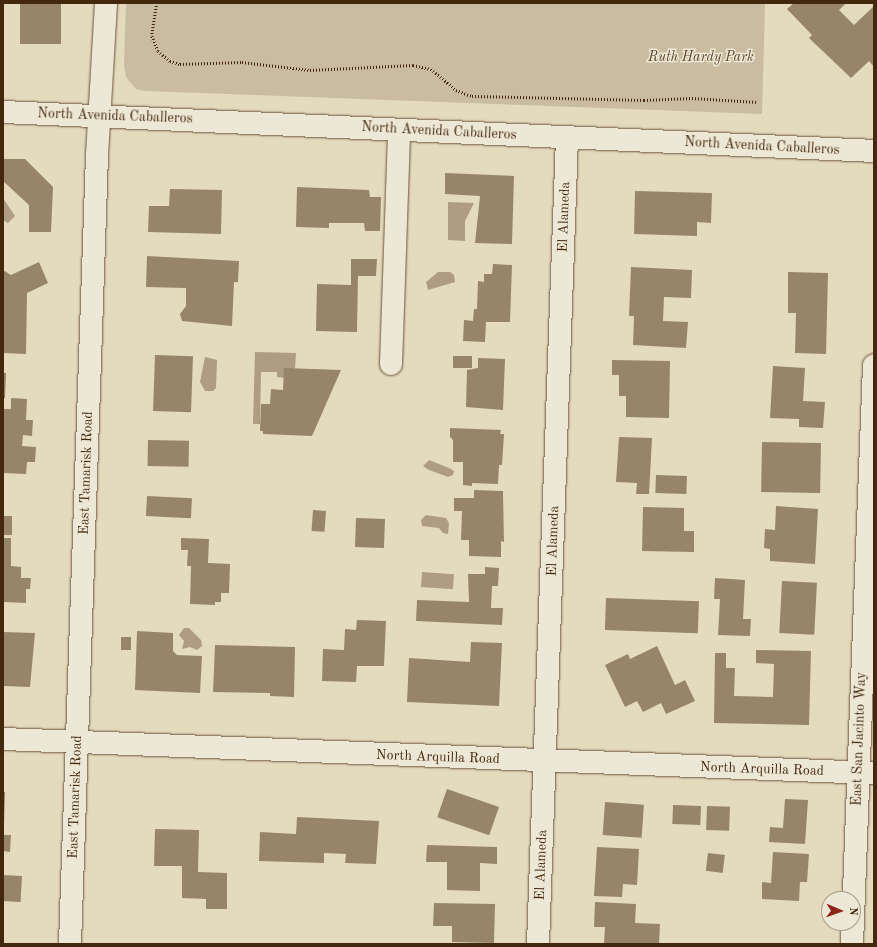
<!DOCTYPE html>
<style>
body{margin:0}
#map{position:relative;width:877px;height:947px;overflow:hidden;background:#e4dabe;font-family:"Old Standard TT",serif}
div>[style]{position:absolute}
.green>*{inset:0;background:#c9bca0}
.water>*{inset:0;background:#ae9d82;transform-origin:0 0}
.building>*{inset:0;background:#978569;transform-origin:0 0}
.path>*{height:2.5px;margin-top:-1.25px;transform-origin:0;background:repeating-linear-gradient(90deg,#44280d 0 1px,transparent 0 3px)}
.roads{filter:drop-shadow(0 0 1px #6c5439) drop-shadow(0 0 1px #6c5439)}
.minor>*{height:22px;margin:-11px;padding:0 11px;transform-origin:11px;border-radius:11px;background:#ede7d5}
span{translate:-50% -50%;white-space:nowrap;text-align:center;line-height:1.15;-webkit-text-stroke:3px #ede7d5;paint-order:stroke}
.park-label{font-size:14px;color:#5f462a;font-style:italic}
.street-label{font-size:14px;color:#44280d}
.frame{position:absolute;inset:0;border:4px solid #44280d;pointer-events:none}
.north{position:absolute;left:821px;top:891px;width:40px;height:40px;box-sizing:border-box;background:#ede7d5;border:1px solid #a99b85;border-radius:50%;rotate:92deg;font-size:11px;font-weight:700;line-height:16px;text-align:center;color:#44280d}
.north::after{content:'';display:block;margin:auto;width:14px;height:18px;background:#8f2418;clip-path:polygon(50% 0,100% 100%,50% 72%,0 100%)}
</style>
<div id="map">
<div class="green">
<div style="clip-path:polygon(126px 3px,765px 3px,762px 114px,146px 91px,136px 89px,126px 77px,124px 65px)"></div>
</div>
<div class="water">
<div style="clip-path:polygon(3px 198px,15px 216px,8px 223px,3px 220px)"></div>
<div style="clip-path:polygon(448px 202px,474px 203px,465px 221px,465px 241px,448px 240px)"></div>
<div style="clip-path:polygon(438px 272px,450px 272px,454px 275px,455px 282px,428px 290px,426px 282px)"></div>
<div style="clip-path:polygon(255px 352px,296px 353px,295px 369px,284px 378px,277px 377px,277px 372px,261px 372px,260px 424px,253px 424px)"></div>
<div style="clip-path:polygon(205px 357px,217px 360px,216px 388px,213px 391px,205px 391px,200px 382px)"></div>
<div style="clip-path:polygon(429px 460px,449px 468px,454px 471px,453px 475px,448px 477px,429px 470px,423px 466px)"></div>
<div style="clip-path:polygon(426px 515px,446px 518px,449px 523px,448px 534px,443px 533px,439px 528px,422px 526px,421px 520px)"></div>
<div style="left:422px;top:572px;width:32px;height:15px;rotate:4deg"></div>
<div style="clip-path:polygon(184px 628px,189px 628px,201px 640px,202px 646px,197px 650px,190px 647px,182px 649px,184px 641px,179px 635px)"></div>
</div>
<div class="building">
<div style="left:20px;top:3px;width:41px;height:41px"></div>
<div style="clip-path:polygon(794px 3px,846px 3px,839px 10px,854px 25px,874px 6px,874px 67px,869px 61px,851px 78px,809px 38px,812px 35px,787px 9px)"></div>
<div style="clip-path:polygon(3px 159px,25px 159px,53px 187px,51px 232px,29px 232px,29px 205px,3px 181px)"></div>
<div style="clip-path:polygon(445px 173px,514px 176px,512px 244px,475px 243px,480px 196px,445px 194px)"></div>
<div style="clip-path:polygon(297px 187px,369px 190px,370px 197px,381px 197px,380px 231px,365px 231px,364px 223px,329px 223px,329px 228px,296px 227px)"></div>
<div style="clip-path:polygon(170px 189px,222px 190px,221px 234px,148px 232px,149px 206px,169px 206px)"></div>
<div style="clip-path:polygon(635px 191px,712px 193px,711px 223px,697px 222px,697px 236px,634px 234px)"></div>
<div style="clip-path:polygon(147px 256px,239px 261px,238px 282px,234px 282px,232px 326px,182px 321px,180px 314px,186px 306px,186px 288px,146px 287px)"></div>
<div style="clip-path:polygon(351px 259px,377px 259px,376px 276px,358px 276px,357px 332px,316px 331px,317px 284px,351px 285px)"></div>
<div style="clip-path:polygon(39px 262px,48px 283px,27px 293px,26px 354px,3px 353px,3px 270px,11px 275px)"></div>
<div style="clip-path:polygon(493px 264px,512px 265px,510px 322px,486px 322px,485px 342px,463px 341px,464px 320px,473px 321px,474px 309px,477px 309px,478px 281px,484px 282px,484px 274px,492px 274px)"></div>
<div style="clip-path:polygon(631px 267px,692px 270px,691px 298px,664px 297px,663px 321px,688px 322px,686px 348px,633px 345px,634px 316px,629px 316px)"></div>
<div style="clip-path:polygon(788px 272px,828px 273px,826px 354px,795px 353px,796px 313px,788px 313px)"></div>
<div style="left:155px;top:355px;width:38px;height:56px;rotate:2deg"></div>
<div style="left:453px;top:356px;width:19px;height:12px"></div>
<div style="clip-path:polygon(478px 358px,505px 359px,503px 410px,466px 407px,467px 370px,478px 368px)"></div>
<div style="clip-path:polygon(612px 360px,670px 361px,669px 418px,626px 417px,626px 396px,619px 396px,619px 375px,612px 375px)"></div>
<div style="clip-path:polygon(773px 366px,805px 368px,803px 401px,825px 402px,823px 428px,799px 427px,799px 419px,770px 418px)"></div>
<div style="clip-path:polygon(284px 368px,341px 370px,312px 436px,263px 434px,263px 431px,260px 431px,261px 404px,270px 404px,271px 389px,283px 390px)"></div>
<div style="clip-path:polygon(3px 373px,6px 373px,5px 398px,3px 398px)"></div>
<div style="clip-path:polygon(11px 398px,27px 399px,26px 420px,33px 420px,32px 436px,23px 435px,22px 446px,36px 447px,35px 462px,27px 462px,26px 474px,3px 473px,3px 409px,11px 409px)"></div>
<div style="clip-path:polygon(450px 428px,501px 430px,500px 434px,504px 434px,502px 465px,499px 465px,498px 484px,472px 483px,472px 486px,463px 485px,463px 462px,453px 462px,453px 440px,450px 437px)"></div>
<div style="clip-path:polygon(619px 437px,652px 438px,649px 494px,636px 494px,637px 483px,616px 482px)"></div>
<div style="left:148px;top:440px;width:41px;height:26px;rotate:1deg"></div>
<div style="left:762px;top:442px;width:59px;height:50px;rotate:1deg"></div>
<div style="left:656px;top:475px;width:31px;height:18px;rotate:2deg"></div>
<div style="clip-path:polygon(474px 490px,503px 491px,504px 542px,501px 541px,501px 557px,469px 556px,469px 540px,461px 540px,462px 511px,454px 511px,454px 498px,474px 498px)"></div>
<div style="left:147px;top:496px;width:45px;height:20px;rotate:3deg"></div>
<div style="clip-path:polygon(776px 506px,818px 509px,815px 564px,770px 561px,770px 549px,764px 548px,765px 529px,775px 530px)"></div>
<div style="clip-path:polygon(643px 507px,684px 508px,684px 531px,694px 531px,694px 552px,642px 551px)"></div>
<div style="left:313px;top:510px;width:13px;height:21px;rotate:4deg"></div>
<div style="left:3px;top:516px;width:9px;height:19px"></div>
<div style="left:356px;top:518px;width:29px;height:29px;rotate:2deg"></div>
<div style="clip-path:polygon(3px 538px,11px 538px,11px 566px,21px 567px,21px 578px,31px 578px,30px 589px,26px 589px,26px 603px,3px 602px)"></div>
<div style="clip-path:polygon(181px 538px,209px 539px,208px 563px,230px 564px,229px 593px,221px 593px,221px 602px,215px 602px,215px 605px,190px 604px,191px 566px,187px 566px,188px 550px,181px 550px)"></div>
<div style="clip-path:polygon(485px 567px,499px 568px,498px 586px,492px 586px,491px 608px,503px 608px,502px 625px,416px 621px,417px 600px,469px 602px,468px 574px,485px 574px)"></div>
<div style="clip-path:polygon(715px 578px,745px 580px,743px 619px,751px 619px,750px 636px,718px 635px,720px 599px,714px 599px)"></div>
<div style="left:782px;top:581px;width:35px;height:52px;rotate:3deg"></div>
<div style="left:606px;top:598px;width:93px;height:32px;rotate:2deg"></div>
<div style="clip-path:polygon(357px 620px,386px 621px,384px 666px,357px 666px,356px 682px,322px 681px,323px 649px,344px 650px,345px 629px,356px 630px)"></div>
<div style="clip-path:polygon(137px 631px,173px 633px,173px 651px,177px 655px,202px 656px,200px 693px,135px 690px)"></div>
<div style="clip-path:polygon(3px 632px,35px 633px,30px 687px,3px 686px)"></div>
<div style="left:121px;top:637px;width:10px;height:13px"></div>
<div style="clip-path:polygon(471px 642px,502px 643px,499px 706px,407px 702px,409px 658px,470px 662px)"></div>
<div style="clip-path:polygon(215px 645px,295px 647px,294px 697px,270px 696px,270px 693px,213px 692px)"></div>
<div style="clip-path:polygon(657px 646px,675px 685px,685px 680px,695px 701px,666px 714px,661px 703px,643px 712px,637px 701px,625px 707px,605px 665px,628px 654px,630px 659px)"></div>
<div style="clip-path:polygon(756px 650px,811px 651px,809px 725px,714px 723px,715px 653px,726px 653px,726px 668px,735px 668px,734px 696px,773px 697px,774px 664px,756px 663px)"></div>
<div style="left:447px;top:789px;width:55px;height:30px;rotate:19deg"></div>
<div style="clip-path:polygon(3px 792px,5px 792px,4px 824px,3px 824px)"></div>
<div style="clip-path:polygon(785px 799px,808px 800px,805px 844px,769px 842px,770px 827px,783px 828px)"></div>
<div style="left:605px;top:802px;width:39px;height:33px;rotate:4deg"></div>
<div style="left:673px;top:805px;width:28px;height:19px;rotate:2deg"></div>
<div style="left:707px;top:806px;width:23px;height:24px;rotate:2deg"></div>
<div style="clip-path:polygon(297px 817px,379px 821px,376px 864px,345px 863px,346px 854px,324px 853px,324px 863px,259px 861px,260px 832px,296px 834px)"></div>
<div style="clip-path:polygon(155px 829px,199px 830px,198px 872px,227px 873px,227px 909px,206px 909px,206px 899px,182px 898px,182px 866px,154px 866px)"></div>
<div style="clip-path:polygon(3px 835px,11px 835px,10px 852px,3px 851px)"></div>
<div style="clip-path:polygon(427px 845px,497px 847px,497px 864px,480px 863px,480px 891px,447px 890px,447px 862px,426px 862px)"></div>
<div style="clip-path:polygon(597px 847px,639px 849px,637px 885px,623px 884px,622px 897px,594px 896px)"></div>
<div style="clip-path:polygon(773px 852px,809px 854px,807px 882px,800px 882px,799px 901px,762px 899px,762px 882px,771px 883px)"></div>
<div style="left:708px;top:853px;width:17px;height:18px;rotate:7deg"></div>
<div style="left:3px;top:875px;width:19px;height:26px;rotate:3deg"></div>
<div style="clip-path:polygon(595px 902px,636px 904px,635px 923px,660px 924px,659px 944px,604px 944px,605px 927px,594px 927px)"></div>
<div style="clip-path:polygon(434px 903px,495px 904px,494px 943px,452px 942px,452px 926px,433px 926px)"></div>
</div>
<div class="path">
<div style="left:157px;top:3px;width:33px;rotate:99deg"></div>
<div style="left:152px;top:36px;width:16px;rotate:68deg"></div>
<div style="left:158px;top:51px;width:16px;rotate:40deg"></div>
<div style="left:170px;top:61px;width:10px;rotate:17deg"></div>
<div style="left:180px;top:64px;width:62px;rotate:-1.8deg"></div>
<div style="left:242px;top:62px;width:68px;rotate:6.7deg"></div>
<div style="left:310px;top:70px;width:103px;rotate:-2.8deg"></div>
<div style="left:413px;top:65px;width:18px;rotate:13deg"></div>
<div style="left:431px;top:69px;width:33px;rotate:40deg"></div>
<div style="left:456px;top:90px;width:17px;rotate:21deg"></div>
<div style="left:472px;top:96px;width:172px;rotate:1.3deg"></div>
<div style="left:644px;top:100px;width:48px;rotate:-2.4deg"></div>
<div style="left:692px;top:98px;width:66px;rotate:3.5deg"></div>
</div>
<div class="roads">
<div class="minor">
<div style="left:3px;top:112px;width:872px;rotate:2.56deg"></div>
<div style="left:391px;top:364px;width:234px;rotate:-88deg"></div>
<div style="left:3px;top:739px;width:872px;rotate:2.24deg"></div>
<div style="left:70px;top:944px;width:789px;rotate:-88.04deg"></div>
<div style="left:97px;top:155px;width:152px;rotate:-86.6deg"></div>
<div style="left:538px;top:944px;width:807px;rotate:-87.94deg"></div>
<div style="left:852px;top:944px;width:579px;rotate:-87.82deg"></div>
</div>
</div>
<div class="park-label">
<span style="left:701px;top:57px">Ruth Hardy Park</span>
</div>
<div class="street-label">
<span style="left:115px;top:116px;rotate:2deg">North Avenida Caballeros</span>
<span style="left:439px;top:131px;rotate:3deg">North Avenida Caballeros</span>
<span style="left:762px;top:146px;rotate:3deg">North Avenida Caballeros</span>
<span style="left:564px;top:217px;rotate:-88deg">El Alameda</span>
<span style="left:86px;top:473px;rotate:-88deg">East Tamarisk Road</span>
<span style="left:553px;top:541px;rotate:-88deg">El Alameda</span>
<span style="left:859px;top:739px;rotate:-88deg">East San Jacinto Way</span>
<span style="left:438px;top:757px;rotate:2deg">North Arquilla Road</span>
<span style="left:762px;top:769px;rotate:2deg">North Arquilla Road</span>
<span style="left:75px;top:797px;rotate:-88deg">East Tamarisk Road</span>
<span style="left:541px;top:865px;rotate:-88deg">El Alameda</span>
</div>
<div class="frame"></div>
<div class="north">N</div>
</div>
